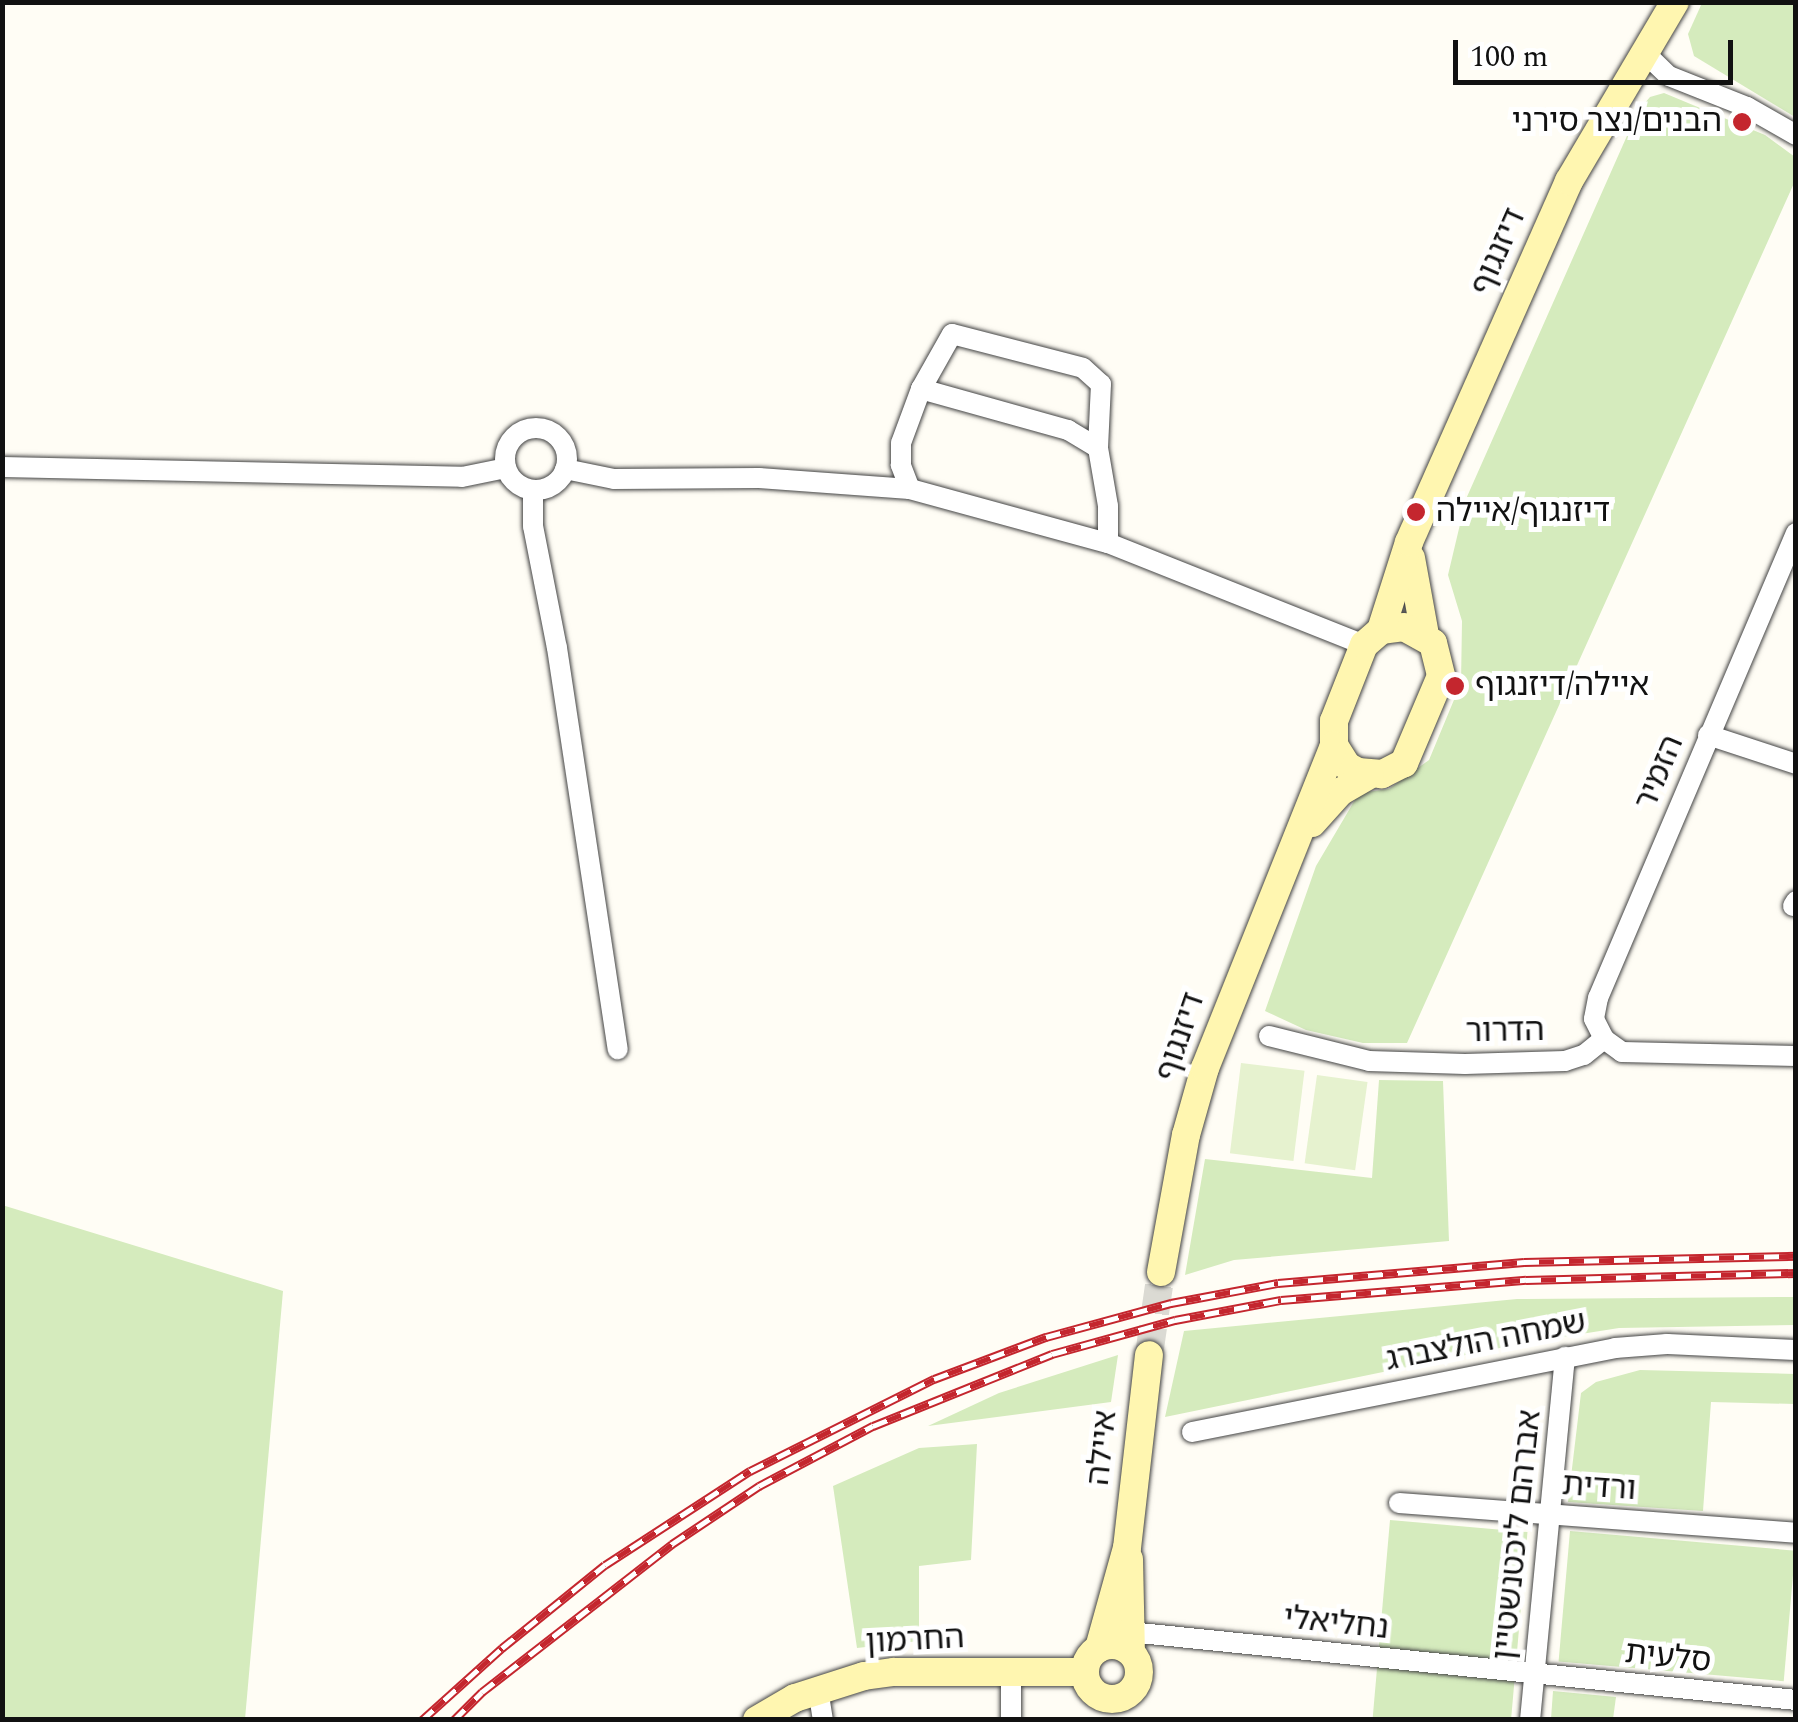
<!DOCTYPE html>
<meta charset="utf-8">
<style>
body{margin:0}
#map{position:relative;width:1798px;height:1722px;overflow:hidden;background:#fffdf5;font-family:Spectral,"Noto Sans Hebrew",serif}
div>[style]{position:absolute}
.green>*{inset:0;background:#d5ebbd;transform-origin:0 0}
.pitch>*{inset:0;background:#e6f2cf;transform-origin:0 0}
.secondary-tunnel>*{height:28px;margin-top:-14px;transform-origin:0;background:repeating-linear-gradient(90deg,#dbdad3 0 28px,transparent 0 42px)}
.roads{filter:drop-shadow(0 0 2px #444) drop-shadow(0 0 2px #444)}
.street>*{height:20px;margin:-10px;padding:0 10px;transform-origin:10px;border-radius:10px;background:#fff}
.street>.ring{margin:-10px;padding:0;box-sizing:content-box;background:none;border:20px solid #fff;border-radius:50%}
.secondary>*{height:28px;margin:-14px;padding:0 14px;transform-origin:14px;border-radius:14px;background:#fff6b0}
.secondary>.ring{margin:-14px;padding:0;box-sizing:content-box;background:none;border:28px solid #fff6b0;border-radius:50%}
.rail>*{height:9px;margin-top:-4.5px;transform-origin:0;background:repeating-linear-gradient(90deg,#fff 0 15px,#c4262e 0 30px);box-sizing:border-box;border-block:2px solid #c4262e}
.dots>*{width:28px;height:28px;translate:-50% -50%;box-sizing:border-box;border:5px solid #fff;border-radius:50%}
span{translate:-50% -50%;white-space:nowrap;text-align:center;line-height:1.15;-webkit-text-stroke:10px #fff;paint-order:stroke}
.poi-label{font-size:32px;color:#111}
.right{translate:-100% -50%;text-align:right}
.left{translate:0 -50%;text-align:left}
.street-label{font-size:32px;color:#111}
.frame{position:absolute;inset:0;border:5px solid #111;pointer-events:none}
.scale{position:absolute;left:1453px;top:40px;width:280px;height:45px;box-sizing:border-box;border:5px solid #111;border-top:0;padding-left:12px;font-size:30px;line-height:35px;white-space:nowrap;color:#111;-webkit-text-stroke:8px #fff;paint-order:stroke}
</style>
<div id="map">
<div class="green">
<div style="clip-path:polygon(1702px 3px,1795px 3px,1795px 117px,1694px 56px,1688px 34px)"></div>
<div style="clip-path:polygon(1664px 93px,1765px 135px,1795px 157px,1795px 181px,1407px 1043px,1363px 1043px,1306px 1030px,1265px 1011px,1316px 866px,1359px 793px,1389px 789px,1429px 760px,1461px 683px,1462px 621px,1448px 575px,1466px 499px,1638px 111px,1650px 97px)"></div>
<div style="clip-path:polygon(1379px 1080px,1443px 1081px,1449px 1241px,1234px 1260px,1185px 1275px,1205px 1159px,1372px 1178px)"></div>
<div style="clip-path:polygon(2px 1205px,283px 1291px,245px 1719px,3px 1719px)"></div>
<div style="clip-path:polygon(1795px 1297px,1795px 1325px,1619px 1328px,1524px 1343px,1165px 1417px,1184px 1331px,1517px 1299px)"></div>
<div style="clip-path:polygon(1118px 1355px,1111px 1402px,928px 1426px,999px 1393px)"></div>
<div style="clip-path:polygon(1640px 1370px,1795px 1374px,1795px 1404px,1711px 1402px,1703px 1511px,1568px 1502px,1581px 1393px,1596px 1382px)"></div>
<div style="clip-path:polygon(977px 1444px,971px 1560px,919px 1566px,919px 1641px,857px 1648px,833px 1486px,919px 1448px)"></div>
<div style="left:1390px;top:1520px;width:138px;height:201px;rotate:5deg"></div>
<div style="left:1570px;top:1531px;width:226px;height:131px;rotate:5deg"></div>
<div style="clip-path:polygon(1553px 1691px,1616px 1697px,1613px 1719px,1551px 1719px)"></div>
</div>
<div class="pitch">
<div style="left:1241px;top:1063px;width:64px;height:91px;rotate:7deg"></div>
<div style="left:1317px;top:1075px;width:51px;height:89px;rotate:8deg"></div>
</div>
<div class="secondary-tunnel">
<div style="left:1149px;top:1355px;width:84px;rotate:-81.8deg"></div>
</div>
<div class="roads">
<div class="street">
<div style="left:1647px;top:55px;width:30px;rotate:44deg"></div>
<div style="left:1669px;top:76px;width:84px;rotate:21.7deg"></div>
<div style="left:1747px;top:107px;width:56px;rotate:29.7deg"></div>
<div style="left:921px;top:389px;width:63px;rotate:-60.6deg"></div>
<div style="left:952px;top:334px;width:135px;rotate:14.5deg"></div>
<div style="left:1083px;top:368px;width:24px;rotate:42deg"></div>
<div style="left:1101px;top:384px;width:64px;rotate:92.7deg"></div>
<div style="left:1098px;top:448px;width:59px;rotate:80.2deg"></div>
<div style="left:1108px;top:506px;width:37px;rotate:90deg"></div>
<div class="ring" style="left:505px;top:428px;width:42px;height:42px"></div>
<div style="left:2px;top:467px;width:460px;rotate:1.2deg"></div>
<div style="left:462px;top:477px;width:45px;rotate:-11.6deg"></div>
<div style="left:565px;top:469px;width:50px;rotate:11.5deg"></div>
<div style="left:614px;top:479px;width:145px;rotate:-0.4deg"></div>
<div style="left:759px;top:478px;width:151px;rotate:4.2deg"></div>
<div style="left:910px;top:489px;width:205px;rotate:15.3deg"></div>
<div style="left:1108px;top:543px;width:276px;rotate:21.7deg"></div>
<div style="left:910px;top:489px;width:26px;rotate:-111deg"></div>
<div style="left:901px;top:465px;width:22px;rotate:-90deg"></div>
<div style="left:901px;top:443px;width:58px;rotate:-69.7deg"></div>
<div style="left:921px;top:389px;width:153px;rotate:15.6deg"></div>
<div style="left:1068px;top:430px;width:35px;rotate:31deg"></div>
<div style="left:533px;top:490px;width:36px;rotate:90deg"></div>
<div style="left:533px;top:526px;width:124px;rotate:78.9deg"></div>
<div style="left:557px;top:648px;width:406px;rotate:81.4deg"></div>
<div style="left:1796px;top:533px;width:505px;rotate:113.06deg"></div>
<div style="left:1598px;top:998px;width:21px;rotate:101deg"></div>
<div style="left:1594px;top:1019px;width:22px;rotate:63deg"></div>
<div style="left:1604px;top:1039px;width:22px;rotate:36deg"></div>
<div style="left:1622px;top:1052px;width:174px;rotate:1.3deg"></div>
<div style="left:1708px;top:735px;width:93px;rotate:18.2deg"></div>
<div style="left:1793px;top:906px;width:6px;rotate:-59deg"></div>
<div style="left:1269px;top:1036px;width:103px;rotate:14deg"></div>
<div style="left:1369px;top:1061px;width:96px;rotate:1.8deg"></div>
<div style="left:1465px;top:1064px;width:100px;rotate:-1.7deg"></div>
<div style="left:1565px;top:1061px;width:20px;rotate:-18deg"></div>
<div style="left:1584px;top:1055px;width:26px;rotate:-39deg"></div>
<div style="left:1192px;top:1432px;width:431px;rotate:-11.2deg"></div>
<div style="left:1615px;top:1348px;width:52px;rotate:-4.4deg"></div>
<div style="left:1667px;top:1344px;width:129px;rotate:2.7deg"></div>
<div style="left:1399px;top:1503px;width:398px;rotate:4.3deg"></div>
<div style="left:1130px;top:1632px;width:669px;rotate:5.83deg"></div>
<div style="left:818px;top:1689px;width:31px;rotate:81deg"></div>
<div style="left:1011px;top:1720px;width:48px;rotate:-90deg"></div>
<div style="left:1530px;top:1720px;width:365px;rotate:-84.5deg"></div>
</div>
<div class="secondary">
<div style="left:1411px;top:558px;width:78px;rotate:79.7deg"></div>
<div style="left:1404px;top:627px;width:33px;rotate:29deg"></div>
<div style="left:1433px;top:643px;width:34px;rotate:76deg"></div>
<div style="left:1441px;top:676px;width:95px;rotate:113deg"></div>
<div style="left:1404px;top:763px;width:25px;rotate:153deg"></div>
<div style="left:1382px;top:774px;width:24px;rotate:-175deg"></div>
<div style="left:1358px;top:772px;width:13px;rotate:-151deg"></div>
<div style="left:1347px;top:766px;width:25px;rotate:-122deg"></div>
<div style="left:1334px;top:745px;width:24px;rotate:-90deg"></div>
<div style="left:1334px;top:721px;width:82px;rotate:-68.5deg"></div>
<div style="left:1364px;top:645px;width:23px;rotate:-41deg"></div>
<div style="left:1381px;top:630px;width:23px;rotate:-7deg"></div>
<div style="left:1381px;top:630px;width:92px;rotate:-72.3deg"></div>
<div style="left:1409px;top:542px;width:395px;rotate:-66.1deg"></div>
<div style="left:1569px;top:181px;width:208px;rotate:-59.4deg"></div>
<div style="left:1312px;top:823px;width:42px;rotate:-47.9deg"></div>
<div style="left:1340px;top:792px;width:34px;rotate:-30deg"></div>
<div style="left:1161px;top:1272px;width:139px;rotate:-79.7deg"></div>
<div style="left:1186px;top:1135px;width:70px;rotate:-74.2deg"></div>
<div style="left:1205px;top:1068px;width:348px;rotate:-68.2deg"></div>
<div style="left:1129px;top:1559px;width:93px;rotate:88.8deg"></div>
<div class="ring" style="left:1085px;top:1645px;width:26px;height:26px"></div>
<div style="left:1099px;top:1648px;width:104px;rotate:-74.4deg"></div>
<div style="left:1127px;top:1548px;width:194px;rotate:-83.5deg"></div>
<div style="left:757px;top:1720px;width:44px;rotate:-30.1deg"></div>
<div style="left:795px;top:1698px;width:72px;rotate:-17.7deg"></div>
<div style="left:864px;top:1676px;width:30px;rotate:-8deg"></div>
<div style="left:894px;top:1672px;width:191px"></div>
</div>
</div>
<div class="rail">
<div style="left:422px;top:1720px;width:108px;rotate:-42deg"></div>
<div style="left:502px;top:1648px;width:132px;rotate:-38.9deg"></div>
<div style="left:605px;top:1565px;width:173px;rotate:-33deg"></div>
<div style="left:750px;top:1471px;width:206px;rotate:-26.6deg"></div>
<div style="left:934px;top:1379px;width:120px;rotate:-20.6deg"></div>
<div style="left:1046px;top:1337px;width:130px;rotate:-15.2deg"></div>
<div style="left:1171px;top:1303px;width:109px;rotate:-10.6deg"></div>
<div style="left:1278px;top:1283px;width:247px;rotate:-4.9deg"></div>
<div style="left:1524px;top:1262px;width:272px;rotate:-1.3deg"></div>
<div style="left:454px;top:1720px;width:40px;rotate:-45deg"></div>
<div style="left:482px;top:1692px;width:241px;rotate:-37.9deg"></div>
<div style="left:672px;top:1544px;width:105px;rotate:-33.7deg"></div>
<div style="left:759px;top:1486px;width:129px;rotate:-27.8deg"></div>
<div style="left:873px;top:1426px;width:193px;rotate:-21.9deg"></div>
<div style="left:1052px;top:1354px;width:128px;rotate:-15.5deg"></div>
<div style="left:1175px;top:1320px;width:108px;rotate:-10.7deg"></div>
<div style="left:1281px;top:1300px;width:246px;rotate:-4.7deg"></div>
<div style="left:1526px;top:1280px;width:270px;rotate:-1.5deg"></div>
</div>
<div class="dots">
<div style="left:1742px;top:122px;background:#c4262e"></div>
<div style="left:1416px;top:512px;background:#c4262e"></div>
<div style="left:1455px;top:686px;background:#c4262e"></div>
</div>
<div class="poi-label">
<span class="right" style="left:1722px;top:122px">הבנים/נצר סירני</span>
<span class="left" style="left:1436px;top:512px">דיזנגוף/איילה</span>
<span class="left" style="left:1475px;top:686px">איילה/דיזנגוף</span>
</div>
<div class="street-label">
<span style="left:1499px;top:252px;rotate:-66deg">דיזנגוף</span>
<span style="left:1660px;top:773px;rotate:-67deg">הזמיר</span>
<span style="left:1505px;top:1032px;rotate:-1deg">הדרור</span>
<span style="left:1181px;top:1037px;rotate:-71deg">דיזנגוף</span>
<span style="left:1486px;top:1342px;rotate:-11deg">שמחה הולצברג</span>
<span style="left:1103px;top:1448px;rotate:-84deg">איילה</span>
<span style="left:1599px;top:1488px;rotate:4deg">ורדית</span>
<span style="left:1518px;top:1535px;rotate:-84deg">אברהם ליכטנשטיין</span>
<span style="left:1336px;top:1624px;rotate:6deg">נחליאלי</span>
<span style="left:915px;top:1641px;rotate:-3deg">החרמון</span>
<span style="left:1668px;top:1658px;rotate:6deg">סלעית</span>
</div>
<div class="frame"></div>
<div class="scale">100 m</div>
</div>
